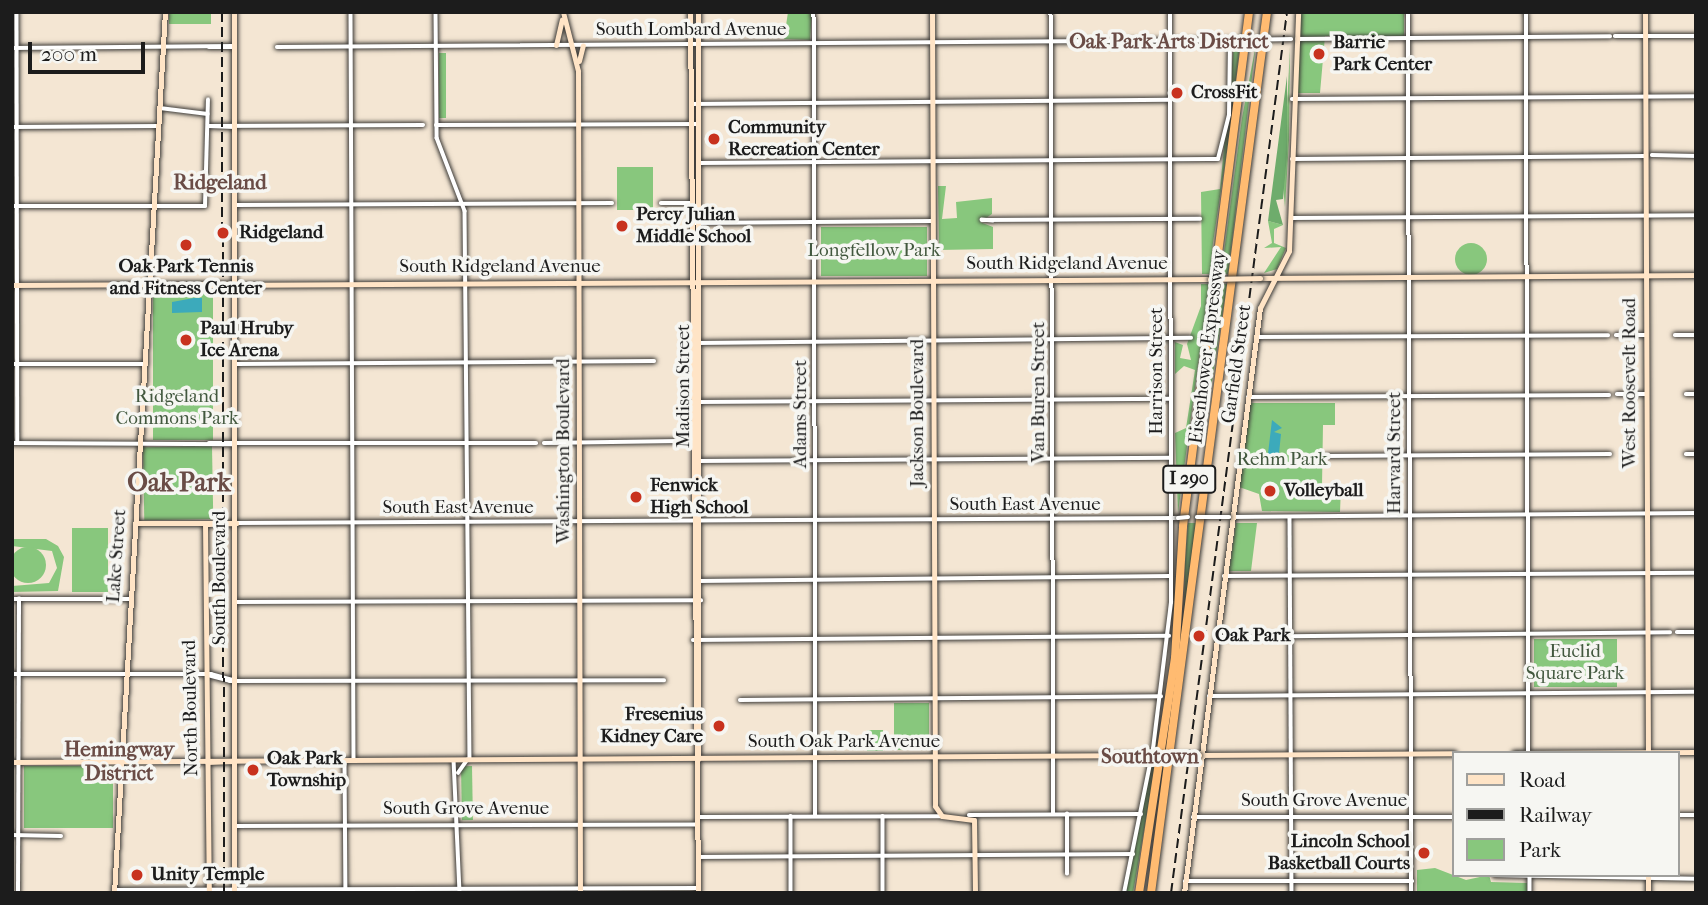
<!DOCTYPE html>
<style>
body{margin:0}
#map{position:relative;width:1708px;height:905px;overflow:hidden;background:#f4e6d3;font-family:"IM FELL French Canon",serif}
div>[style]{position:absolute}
.green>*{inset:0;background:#88c77d;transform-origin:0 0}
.round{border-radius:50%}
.forest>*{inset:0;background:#6eac6c}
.water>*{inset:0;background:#3caabb}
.roads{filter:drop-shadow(0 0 2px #3c3a37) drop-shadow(0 0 2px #3c3a37)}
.street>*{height:3.5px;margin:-1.75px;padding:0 1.75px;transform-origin:1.75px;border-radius:1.75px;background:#fff}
.secondary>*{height:5px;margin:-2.5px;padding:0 2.5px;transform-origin:2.5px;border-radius:2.5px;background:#ffe4c6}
.highway>*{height:8px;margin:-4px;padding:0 4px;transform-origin:4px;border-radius:4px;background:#ffbb71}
.rail>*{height:2px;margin-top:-1px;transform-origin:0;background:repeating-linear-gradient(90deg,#1c1c1c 0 10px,transparent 0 15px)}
.bridges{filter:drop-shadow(0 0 2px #3c3a37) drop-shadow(0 0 2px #3c3a37)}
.street-bridge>*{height:3.5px;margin:-1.75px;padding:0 1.75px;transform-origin:1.75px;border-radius:1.75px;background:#fff}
.secondary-bridge>*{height:5px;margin:-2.5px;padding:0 2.5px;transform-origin:2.5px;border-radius:2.5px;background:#ffe4c6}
.dots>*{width:19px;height:19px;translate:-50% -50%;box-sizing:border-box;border:4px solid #f6f6f2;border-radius:50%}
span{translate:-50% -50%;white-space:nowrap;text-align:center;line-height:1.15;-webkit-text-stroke:7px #f6f6f2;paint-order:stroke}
.shield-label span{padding:2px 5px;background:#f6f6f2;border:2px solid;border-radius:5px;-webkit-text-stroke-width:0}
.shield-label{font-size:18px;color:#1c1c1c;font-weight:700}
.street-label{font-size:19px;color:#1c1c1c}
.poi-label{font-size:19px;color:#1c1c1c;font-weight:700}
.left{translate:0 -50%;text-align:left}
.right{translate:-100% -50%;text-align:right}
.park-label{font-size:19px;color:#42583e}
.neighbourhood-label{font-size:21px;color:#6a4c46;font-weight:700}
.district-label{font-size:26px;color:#6a4c46;font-weight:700}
.frame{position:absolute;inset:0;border:14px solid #1c1c1c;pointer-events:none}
.legend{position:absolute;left:1452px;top:751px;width:228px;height:126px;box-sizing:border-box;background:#f6f6f2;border:2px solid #9f9f9c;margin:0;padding:9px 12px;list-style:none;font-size:21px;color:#1c1c1c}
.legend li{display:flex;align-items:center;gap:14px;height:35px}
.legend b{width:35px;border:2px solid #9f9f9c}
.scale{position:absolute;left:28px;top:42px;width:117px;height:32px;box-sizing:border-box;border:4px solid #1c1c1c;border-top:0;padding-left:9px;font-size:21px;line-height:24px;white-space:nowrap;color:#1c1c1c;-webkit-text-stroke:5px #f6f6f2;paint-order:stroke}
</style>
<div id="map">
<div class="green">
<div style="left:169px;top:12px;width:42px;height:12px"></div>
<div style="clip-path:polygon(788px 12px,812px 12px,810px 40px,784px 39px)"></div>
<div style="clip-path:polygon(1300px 12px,1404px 12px,1404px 36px,1325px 36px,1320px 93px,1293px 93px)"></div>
<div style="clip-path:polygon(1234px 44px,1240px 44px,1230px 130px,1213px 243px,1210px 274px,1202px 274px,1201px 192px,1220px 189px)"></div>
<div style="clip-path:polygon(1256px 44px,1228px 274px,1221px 274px,1242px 118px)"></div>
<div style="clip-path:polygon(1290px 48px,1289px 140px,1285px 207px,1283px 186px)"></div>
<div style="left:439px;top:53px;width:7px;height:65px"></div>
<div style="left:653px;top:167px;width:43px;height:36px;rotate:90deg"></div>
<div style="clip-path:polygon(938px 186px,946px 186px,942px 219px,957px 218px,956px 202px,992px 198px,992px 214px,980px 222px,993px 227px,993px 249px,939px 250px)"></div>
<div style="clip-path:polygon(1268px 221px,1283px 225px,1274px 229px,1274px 243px,1286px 248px,1277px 269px,1264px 273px,1281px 247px,1264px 248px,1272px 243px)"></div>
<div style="left:821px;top:227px;width:106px;height:49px"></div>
<div class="round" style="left:1455px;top:243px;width:32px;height:32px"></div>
<div style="clip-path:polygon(1201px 284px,1209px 284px,1178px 513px,1175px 433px,1186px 428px,1195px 370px,1184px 366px,1175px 374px,1175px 342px,1183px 345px,1180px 358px,1191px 360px,1187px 344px,1201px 306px)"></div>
<div style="clip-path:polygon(1220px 284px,1227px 284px,1203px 440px,1202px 418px)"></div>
<div style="left:213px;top:289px;width:151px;height:60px;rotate:90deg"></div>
<div style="clip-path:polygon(1250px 403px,1335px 403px,1335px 425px,1323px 425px,1322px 486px,1341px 487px,1340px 512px,1262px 511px,1259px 494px,1239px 487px)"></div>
<div style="left:212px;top:446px;width:73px;height:69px;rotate:89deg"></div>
<div style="clip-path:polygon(1188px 523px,1196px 523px,1184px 613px,1185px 564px)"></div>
<div style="clip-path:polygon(1236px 523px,1257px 523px,1251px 571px,1229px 571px)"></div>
<div style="left:72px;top:528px;width:36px;height:64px"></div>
<div style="clip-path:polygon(12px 539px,46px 539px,58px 546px,64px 557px,58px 591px,12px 592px,12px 586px,49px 583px,57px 568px,52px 551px,12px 546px)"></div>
<div class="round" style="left:10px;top:547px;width:36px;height:36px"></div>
<div style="left:1617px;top:639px;width:48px;height:83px;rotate:90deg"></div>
<div style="left:894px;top:703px;width:35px;height:47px"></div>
<div style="left:867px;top:730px;width:16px;height:21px"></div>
<div style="clip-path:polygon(1156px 761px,1133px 893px,1125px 893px,1151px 763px)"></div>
<div style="left:24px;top:766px;width:89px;height:62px"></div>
<div style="left:472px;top:766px;width:54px;height:11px;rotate:89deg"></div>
<div style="clip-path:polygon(1435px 868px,1466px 880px,1489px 875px,1491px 882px,1527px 883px,1527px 893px,1417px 893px,1417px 870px)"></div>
</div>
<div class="forest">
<div style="clip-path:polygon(1287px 76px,1287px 154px,1283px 199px,1276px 200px,1283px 225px,1268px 221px)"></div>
</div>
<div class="water">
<div style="clip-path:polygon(194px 298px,202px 298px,202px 312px,172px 313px,172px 302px)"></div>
<div style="clip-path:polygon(1272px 420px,1282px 428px,1274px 432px,1281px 434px,1278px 463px,1267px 462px)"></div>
</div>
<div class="roads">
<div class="street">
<div style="left:17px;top:12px;width:431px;rotate:89.9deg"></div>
<div style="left:351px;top:12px;width:749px;rotate:89.77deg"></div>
<div style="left:436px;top:12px;width:126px;rotate:89.5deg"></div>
<div style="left:437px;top:138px;width:78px;rotate:69deg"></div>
<div style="left:465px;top:211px;width:549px;rotate:89.48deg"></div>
<div style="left:814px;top:12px;width:804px;rotate:89.86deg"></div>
<div style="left:1051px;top:12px;width:802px;rotate:89.79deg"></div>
<div style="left:1408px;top:12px;width:881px;rotate:89.74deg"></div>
<div style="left:1526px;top:12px;width:741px;rotate:89.77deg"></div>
<div style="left:1615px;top:36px;width:81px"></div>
<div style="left:1297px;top:39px;width:313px;rotate:-0.5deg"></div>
<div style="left:209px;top:47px;width:25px"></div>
<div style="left:277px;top:47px;width:963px;rotate:-0.42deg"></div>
<div style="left:12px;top:48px;width:221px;rotate:-0.5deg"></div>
<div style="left:1292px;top:99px;width:404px;rotate:-0.4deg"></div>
<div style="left:691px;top:104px;width:479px;rotate:-0.5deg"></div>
<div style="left:160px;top:108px;width:48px;rotate:7.1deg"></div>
<div style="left:436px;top:125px;width:263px;rotate:-0.2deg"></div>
<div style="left:209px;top:126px;width:214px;rotate:-0.3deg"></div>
<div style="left:209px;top:126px;width:25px;rotate:2deg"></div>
<div style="left:12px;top:127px;width:147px;rotate:-0.4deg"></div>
<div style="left:1652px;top:155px;width:44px;rotate:1.3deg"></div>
<div style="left:1292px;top:159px;width:353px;rotate:-0.5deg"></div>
<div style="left:699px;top:163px;width:519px;rotate:-0.44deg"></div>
<div style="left:1218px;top:159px;width:45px;rotate:-76deg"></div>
<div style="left:1229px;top:115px;width:75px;rotate:-89.2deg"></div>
<div style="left:661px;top:203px;width:32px"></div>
<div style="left:237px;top:205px;width:375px;rotate:-0.3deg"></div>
<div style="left:12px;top:206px;width:193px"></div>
<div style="left:205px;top:206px;width:106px;rotate:-88.4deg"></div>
<div style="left:1291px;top:218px;width:405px;rotate:-0.4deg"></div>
<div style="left:993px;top:221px;width:11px;rotate:-175deg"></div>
<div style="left:982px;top:220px;width:218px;rotate:-0.3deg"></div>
<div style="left:692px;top:223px;width:241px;rotate:-0.5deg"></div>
<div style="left:1616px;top:335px;width:30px"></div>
<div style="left:1675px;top:335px;width:21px"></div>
<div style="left:1256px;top:337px;width:352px;rotate:-0.3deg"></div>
<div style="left:698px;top:343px;width:493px;rotate:-0.6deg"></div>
<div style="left:12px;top:364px;width:132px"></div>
<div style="left:237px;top:364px;width:417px;rotate:-0.4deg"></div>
<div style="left:1617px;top:394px;width:29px"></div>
<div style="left:1686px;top:394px;width:10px"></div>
<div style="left:1248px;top:397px;width:361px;rotate:-0.3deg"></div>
<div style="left:698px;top:402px;width:473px;rotate:-0.4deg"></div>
<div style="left:12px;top:443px;width:222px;rotate:0.3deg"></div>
<div style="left:209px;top:443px;width:327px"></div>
<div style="left:544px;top:443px;width:152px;rotate:-0.8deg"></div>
<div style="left:1686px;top:454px;width:10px"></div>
<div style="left:1325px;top:456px;width:285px;rotate:-0.4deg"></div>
<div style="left:697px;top:461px;width:474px;rotate:-0.4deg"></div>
<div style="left:1232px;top:517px;width:464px;rotate:-0.5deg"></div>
<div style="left:1290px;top:517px;width:376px;rotate:89.7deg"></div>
<div style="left:236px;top:523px;width:942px;rotate:-0.3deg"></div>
<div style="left:1224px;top:576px;width:472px;rotate:-0.4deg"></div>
<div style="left:698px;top:581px;width:472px;rotate:-0.6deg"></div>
<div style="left:12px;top:599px;width:118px"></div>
<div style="left:235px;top:602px;width:466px;rotate:-0.2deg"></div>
<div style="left:1677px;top:632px;width:19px"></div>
<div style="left:1218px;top:637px;width:452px;rotate:-0.6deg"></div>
<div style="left:693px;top:640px;width:476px;rotate:-0.5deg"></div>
<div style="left:12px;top:674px;width:199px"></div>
<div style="left:211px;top:674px;width:24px;rotate:15deg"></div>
<div style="left:208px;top:675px;width:23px;rotate:15deg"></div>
<div style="left:230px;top:681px;width:434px;rotate:-0.1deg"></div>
<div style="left:1209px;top:696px;width:487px;rotate:-0.5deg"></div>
<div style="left:740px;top:700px;width:421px;rotate:-0.5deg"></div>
<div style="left:454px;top:760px;width:133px;rotate:87.4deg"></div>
<div style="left:345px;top:761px;width:130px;rotate:89.6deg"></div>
<div style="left:458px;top:773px;width:16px;rotate:-55deg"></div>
<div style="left:969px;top:815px;width:172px;rotate:-0.3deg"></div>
<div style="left:1678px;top:815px;width:18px"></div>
<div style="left:791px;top:816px;width:77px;rotate:90deg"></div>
<div style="left:883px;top:816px;width:77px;rotate:90deg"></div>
<div style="left:698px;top:817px;width:244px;rotate:-0.2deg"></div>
<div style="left:1193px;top:817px;width:261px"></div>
<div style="left:234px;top:826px;width:464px;rotate:-0.2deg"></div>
<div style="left:12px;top:835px;width:49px;rotate:1.2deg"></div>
<div style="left:698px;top:857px;width:435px;rotate:-0.4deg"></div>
<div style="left:1067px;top:874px;width:60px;rotate:-90deg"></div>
<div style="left:1494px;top:875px;width:202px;rotate:1.1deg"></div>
<div style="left:1530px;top:875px;width:18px;rotate:90deg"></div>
<div style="left:1185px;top:881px;width:227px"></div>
<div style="left:114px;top:890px;width:584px;rotate:-0.2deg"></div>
<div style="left:209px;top:891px;width:24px;rotate:2deg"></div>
<div style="left:18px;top:893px;width:294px;rotate:-89.8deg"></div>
<div style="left:1124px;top:893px;width:147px;rotate:-78.6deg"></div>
<div style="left:1153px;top:749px;width:147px;rotate:-83deg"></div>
<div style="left:1171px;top:603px;width:591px;rotate:-90.1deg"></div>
</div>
<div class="secondary">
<div style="left:234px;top:12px;width:881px;rotate:90deg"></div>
<div style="left:563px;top:12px;width:61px;rotate:75.7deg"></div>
<div style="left:578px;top:71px;width:822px;rotate:89.86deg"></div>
<div style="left:690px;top:12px;width:881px;rotate:89.48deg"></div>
<div style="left:932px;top:12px;width:794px;rotate:89.78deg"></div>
<div style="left:935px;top:806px;width:12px;rotate:55deg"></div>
<div style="left:942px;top:816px;width:32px;rotate:7deg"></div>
<div style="left:974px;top:820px;width:73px;rotate:89.2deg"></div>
<div style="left:1645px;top:12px;width:741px;rotate:89.77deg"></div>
<div style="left:556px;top:45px;width:26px;rotate:-77deg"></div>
<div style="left:579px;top:61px;width:16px;rotate:-76deg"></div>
<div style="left:1260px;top:278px;width:436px;rotate:-0.4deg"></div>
<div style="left:12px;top:285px;width:222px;rotate:-0.3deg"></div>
<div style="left:209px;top:285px;width:1001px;rotate:-0.34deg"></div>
<div style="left:135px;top:523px;width:101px"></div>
<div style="left:205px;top:523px;width:370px;rotate:89.4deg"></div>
<div style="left:208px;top:524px;width:28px;rotate:-2deg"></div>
<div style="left:1514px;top:753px;width:182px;rotate:-0.3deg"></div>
<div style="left:1199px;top:755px;width:255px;rotate:-0.4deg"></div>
<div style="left:698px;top:759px;width:747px;rotate:-90deg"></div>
<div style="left:12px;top:762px;width:1144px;rotate:-0.35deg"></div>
<div style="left:207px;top:762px;width:27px;rotate:-2deg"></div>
<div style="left:1648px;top:875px;width:18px;rotate:90deg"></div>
<div style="left:114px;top:893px;width:882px;rotate:-86.69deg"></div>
<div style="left:1184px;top:893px;width:590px;rotate:-82.6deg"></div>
<div style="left:1260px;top:308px;width:64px;rotate:-63deg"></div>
<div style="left:1289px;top:251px;width:239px;rotate:-87.8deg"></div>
</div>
<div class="highway">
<div style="left:1139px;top:893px;width:238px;rotate:-81.3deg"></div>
<div style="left:1175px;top:658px;width:132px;rotate:-86.5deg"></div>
<div style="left:1183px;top:526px;width:518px;rotate:-82.68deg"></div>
<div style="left:1151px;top:893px;width:889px;rotate:-82.5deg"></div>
</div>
</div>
<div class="rail">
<div style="left:222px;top:12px;width:881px;rotate:89.87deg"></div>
<div style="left:1171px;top:893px;width:889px;rotate:-82.5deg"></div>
</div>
<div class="bridges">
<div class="street-bridge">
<div style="left:1240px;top:40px;width:51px;rotate:-1.1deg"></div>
<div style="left:1197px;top:517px;width:32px"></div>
<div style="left:1178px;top:518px;width:10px;rotate:-6deg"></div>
</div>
<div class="secondary-bridge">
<div style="left:1210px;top:279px;width:50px;rotate:-1.1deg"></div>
<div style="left:1156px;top:755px;width:43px"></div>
</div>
</div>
<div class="dots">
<div style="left:1319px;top:54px;background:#c8321e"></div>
<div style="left:1177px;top:93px;background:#c8321e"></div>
<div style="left:714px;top:139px;background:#c8321e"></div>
<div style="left:622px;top:226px;background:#c8321e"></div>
<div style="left:223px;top:233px;background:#c8321e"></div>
<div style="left:186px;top:245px;background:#c8321e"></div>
<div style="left:186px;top:340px;background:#c8321e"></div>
<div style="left:1270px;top:491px;background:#c8321e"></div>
<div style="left:636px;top:497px;background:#c8321e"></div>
<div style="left:1199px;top:636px;background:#c8321e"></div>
<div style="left:719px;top:726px;background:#c8321e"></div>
<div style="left:253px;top:770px;background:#c8321e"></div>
<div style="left:1424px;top:853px;background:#c8321e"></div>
<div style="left:137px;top:875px;background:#c8321e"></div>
</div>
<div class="shield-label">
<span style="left:1189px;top:479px">I 290</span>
</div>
<div class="street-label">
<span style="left:691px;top:30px">South Lombard Avenue</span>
<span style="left:1067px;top:264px">South Ridgeland Avenue</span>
<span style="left:500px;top:267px">South Ridgeland Avenue</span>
<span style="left:1208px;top:347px;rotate:-83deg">Eisenhower Expressway</span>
<span style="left:1237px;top:364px;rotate:-82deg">Garfield Street</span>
<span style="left:1157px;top:371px;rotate:-90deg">Harrison Street</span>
<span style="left:1630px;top:383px;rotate:-90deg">West Roosevelt Road</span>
<span style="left:684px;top:386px;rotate:-90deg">Madison Street</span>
<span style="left:1039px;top:392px;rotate:-90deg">Van Buren Street</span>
<span style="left:918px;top:413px;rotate:-90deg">Jackson Boulevard</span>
<span style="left:801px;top:414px;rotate:-90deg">Adams Street</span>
<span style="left:564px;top:451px;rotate:-90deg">Washington Boulevard</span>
<span style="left:1395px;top:453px;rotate:-90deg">Harvard Street</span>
<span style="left:1025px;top:505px">South East Avenue</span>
<span style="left:458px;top:508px">South East Avenue</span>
<span style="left:117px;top:556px;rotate:-86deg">Lake Street</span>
<span style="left:220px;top:578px;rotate:-90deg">South Boulevard</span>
<span style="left:191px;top:708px;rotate:-91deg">North Boulevard</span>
<span style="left:844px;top:742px">South Oak Park Avenue</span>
<span style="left:1324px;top:801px">South Grove Avenue</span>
<span style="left:466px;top:809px">South Grove Avenue</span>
</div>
<div class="poi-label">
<span class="left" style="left:1333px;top:54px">Barrie<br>Park Center</span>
<span class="left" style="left:1191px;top:93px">CrossFit</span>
<span class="left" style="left:728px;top:139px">Community<br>Recreation Center</span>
<span class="left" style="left:636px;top:226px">Percy Julian<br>Middle School</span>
<span class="left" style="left:239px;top:233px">Ridgeland</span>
<span style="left:186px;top:278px">Oak Park Tennis<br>and Fitness Center</span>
<span class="left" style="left:200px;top:340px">Paul Hruby<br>Ice Arena</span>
<span class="left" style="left:650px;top:497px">Fenwick<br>High School</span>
<span class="left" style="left:1284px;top:491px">Volleyball</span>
<span class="left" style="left:1215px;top:636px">Oak Park</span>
<span class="right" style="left:703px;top:726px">Fresenius<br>Kidney Care</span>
<span class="left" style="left:267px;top:770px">Oak Park<br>Township</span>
<span class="right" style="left:1410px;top:853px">Lincoln School<br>Basketball Courts</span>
<span class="left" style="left:151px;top:875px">Unity Temple</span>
</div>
<div class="park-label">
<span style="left:874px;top:251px">Longfellow Park</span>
<span style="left:177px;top:408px">Ridgeland<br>Commons Park</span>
<span style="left:1282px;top:460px">Rehm Park</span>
<span style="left:1575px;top:663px">Euclid<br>Square Park</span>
</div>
<div class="neighbourhood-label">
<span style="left:1169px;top:41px">Oak Park Arts District</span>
<span style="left:220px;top:182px">Ridgeland</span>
<span style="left:119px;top:761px">Hemingway<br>District</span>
<span style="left:1150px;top:756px">Southtown</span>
</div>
<div class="district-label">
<span style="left:179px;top:483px">Oak Park</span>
</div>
<div class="frame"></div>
<ul class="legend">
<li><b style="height:9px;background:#ffe4c6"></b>Road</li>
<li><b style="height:9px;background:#1c1c1c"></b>Railway</li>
<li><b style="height:19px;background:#88c77d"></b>Park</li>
</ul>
<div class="scale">200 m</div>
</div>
